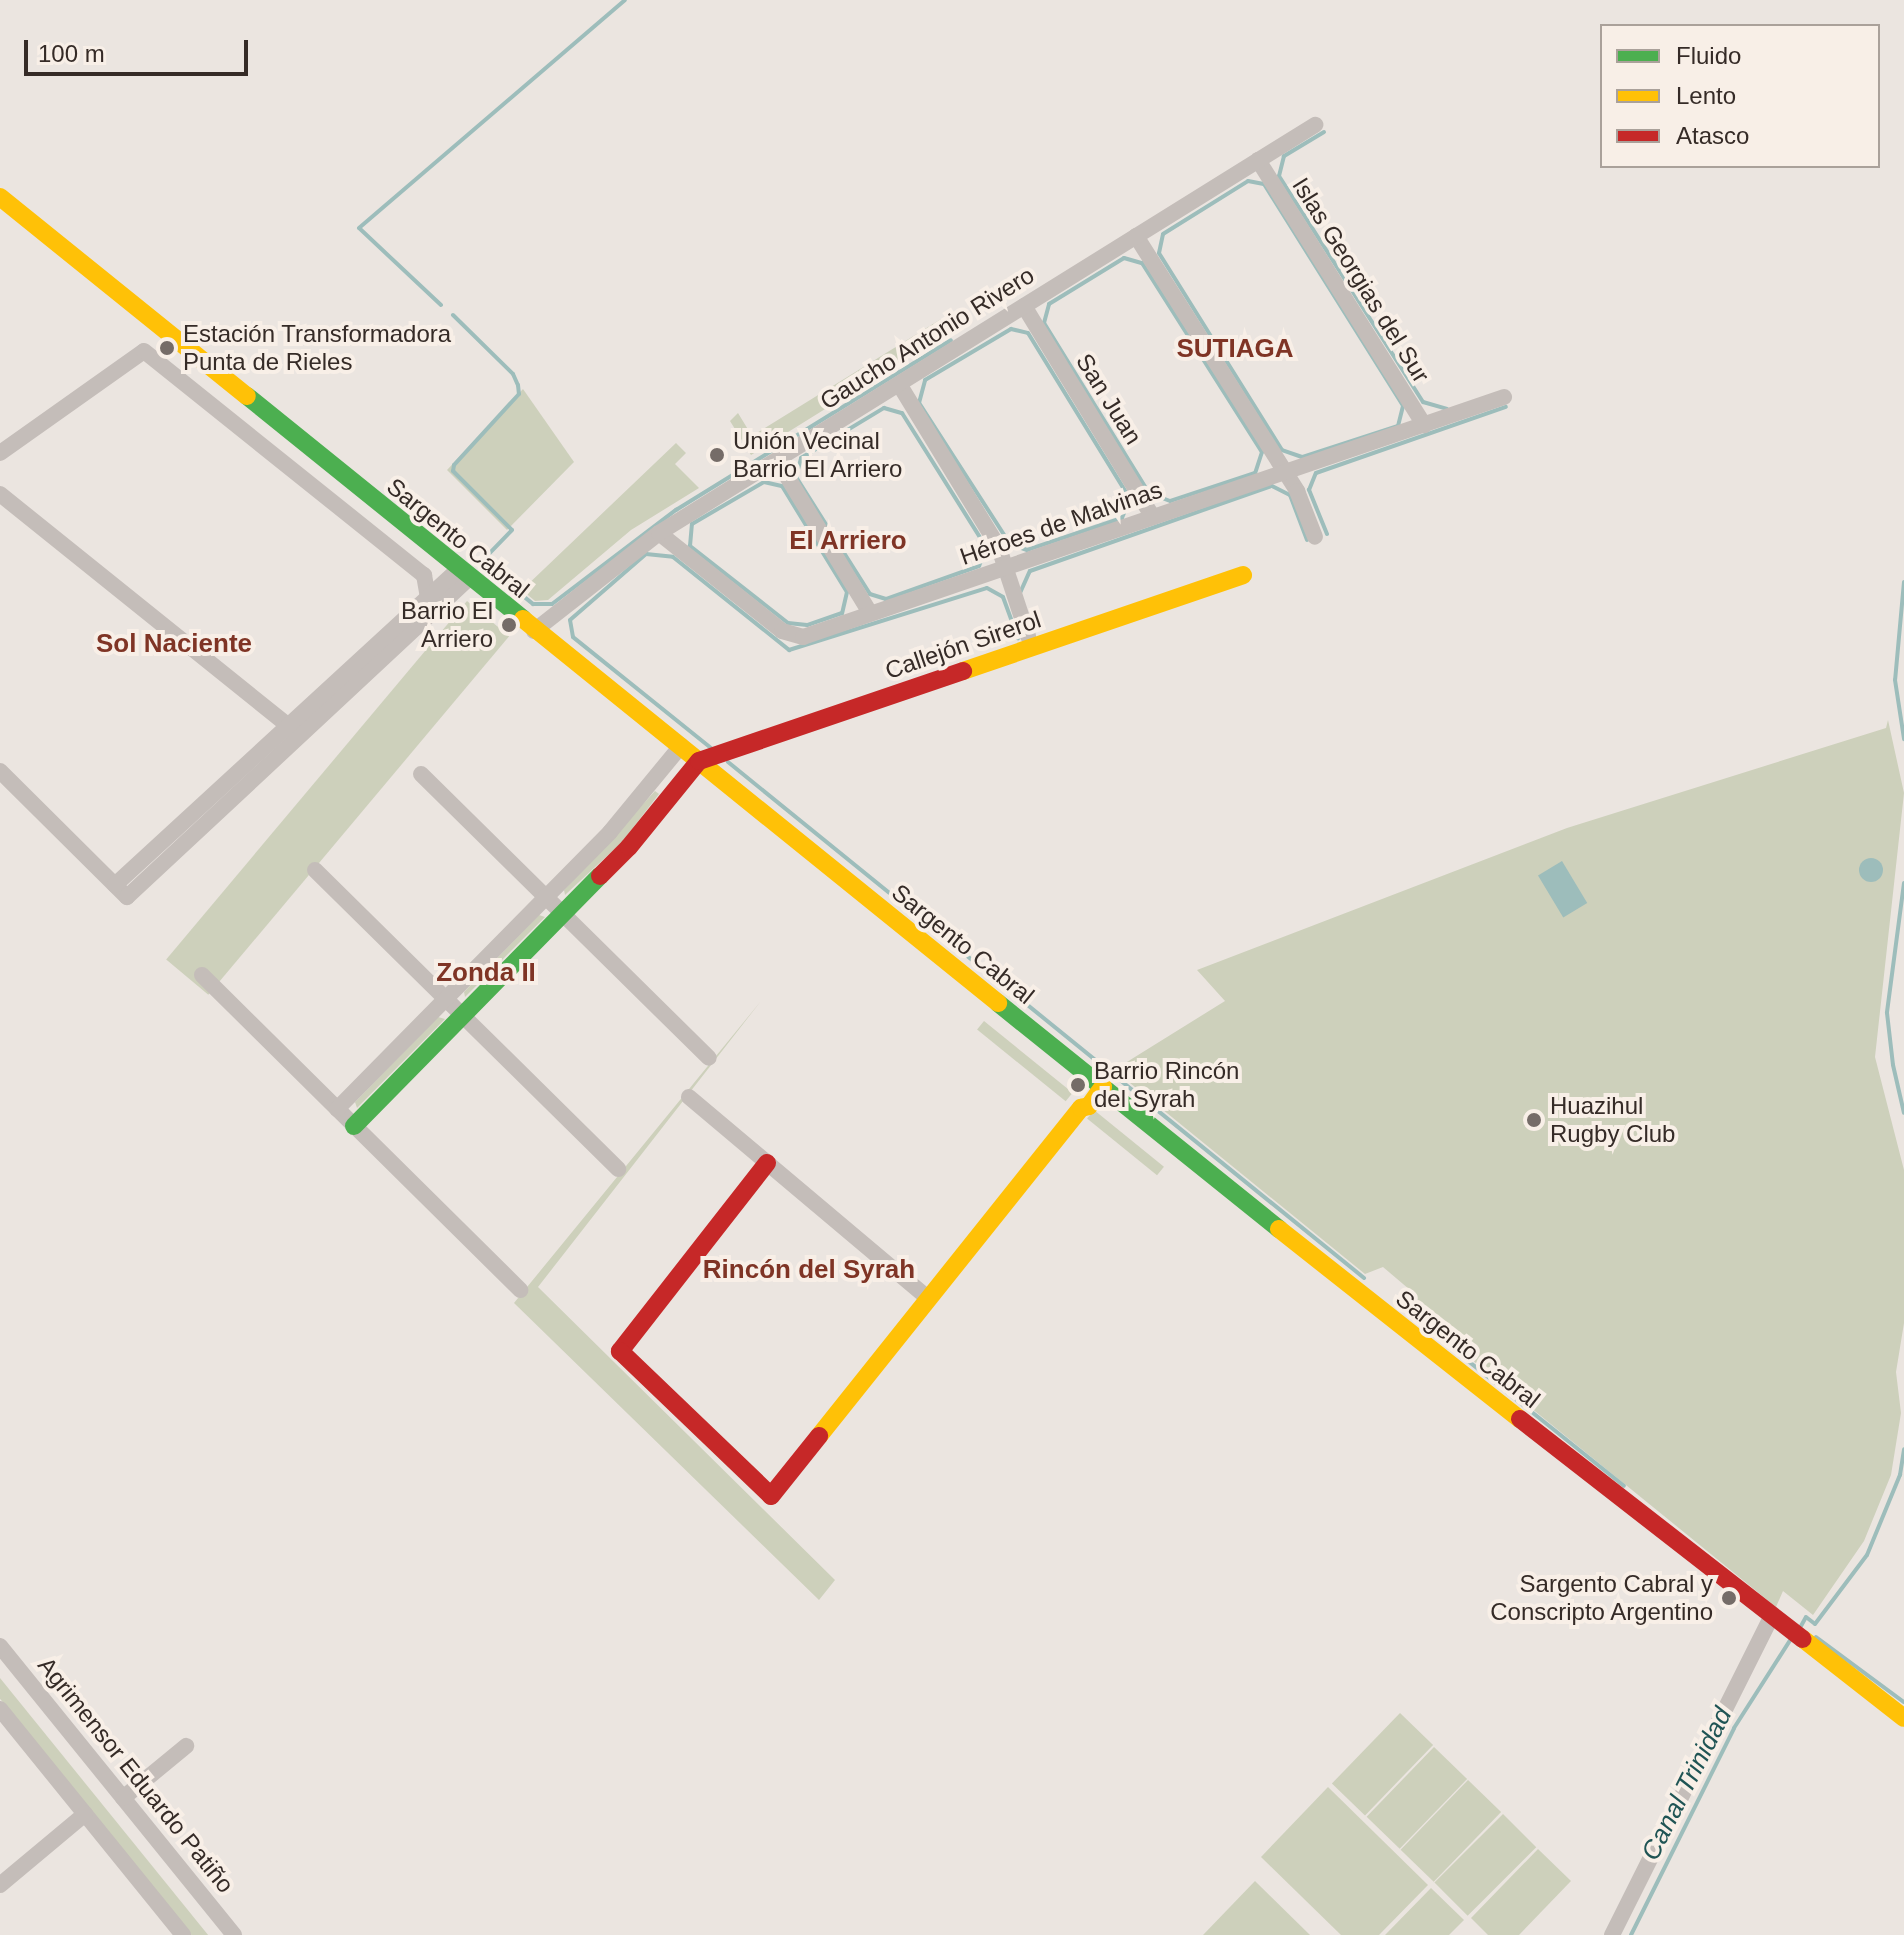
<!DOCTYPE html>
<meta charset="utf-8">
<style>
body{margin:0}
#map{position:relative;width:1904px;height:1935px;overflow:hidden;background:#ebe5e0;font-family:Helvetica,sans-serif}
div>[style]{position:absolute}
.green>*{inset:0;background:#cdd0bb;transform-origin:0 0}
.water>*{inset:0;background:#9dbdbb;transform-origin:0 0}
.round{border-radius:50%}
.stream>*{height:4px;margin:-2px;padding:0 2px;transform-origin:2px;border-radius:2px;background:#9dbdbb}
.street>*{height:16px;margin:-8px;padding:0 8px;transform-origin:8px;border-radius:8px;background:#c4bdb9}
.fast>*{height:18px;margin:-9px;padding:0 9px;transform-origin:9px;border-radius:9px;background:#4caf50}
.slow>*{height:18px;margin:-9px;padding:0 9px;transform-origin:9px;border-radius:9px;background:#ffc107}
.jam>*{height:18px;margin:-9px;padding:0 9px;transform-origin:9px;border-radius:9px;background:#c62828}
.dots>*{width:22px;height:22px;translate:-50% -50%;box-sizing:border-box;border:4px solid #f8efe7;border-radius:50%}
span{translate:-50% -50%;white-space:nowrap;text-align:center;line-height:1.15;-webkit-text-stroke:8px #f8efe7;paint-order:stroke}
.street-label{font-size:24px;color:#352b27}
.poi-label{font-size:24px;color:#352b27}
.left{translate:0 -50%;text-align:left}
.right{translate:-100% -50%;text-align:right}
.neighbourhood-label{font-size:26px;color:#7f3425;font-weight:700}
.water-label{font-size:26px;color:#1f5454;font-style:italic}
.legend{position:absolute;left:1600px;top:24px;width:280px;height:144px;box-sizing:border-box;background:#f8efe7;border:2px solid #aaa19a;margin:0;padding:10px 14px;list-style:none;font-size:24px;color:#352b27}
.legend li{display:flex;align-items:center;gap:16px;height:40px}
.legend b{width:40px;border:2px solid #aaa19a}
.scale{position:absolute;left:24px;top:40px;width:224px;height:36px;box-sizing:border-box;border:4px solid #352b27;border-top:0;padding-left:10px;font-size:24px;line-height:28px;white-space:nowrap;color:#352b27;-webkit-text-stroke:6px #f8efe7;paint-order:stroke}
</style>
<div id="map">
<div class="green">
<div style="clip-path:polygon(941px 319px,949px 332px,751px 455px,730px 421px,738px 413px,752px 436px)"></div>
<div style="clip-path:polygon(523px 389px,574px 462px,507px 530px,447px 470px)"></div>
<div style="clip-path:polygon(676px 443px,686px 453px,675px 464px,699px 488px,631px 530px,548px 600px,535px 601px,522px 590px)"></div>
<div style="left:467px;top:601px;width:55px;height:468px;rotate:40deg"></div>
<div style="clip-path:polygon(1888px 720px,1904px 793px,1875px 1057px,1904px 1170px,1904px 1323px,1896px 1372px,1901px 1413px,1891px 1475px,1864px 1541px,1813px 1615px,1783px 1591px,1776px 1607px,1418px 1316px,1416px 1295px,1383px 1267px,1365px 1274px,1114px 1070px,1225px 1001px,1197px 970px,1567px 828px,1886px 728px)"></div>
<div style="clip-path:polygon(655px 791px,659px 794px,622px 842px,565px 895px,564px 890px)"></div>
<div style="clip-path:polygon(539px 915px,545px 917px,465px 997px,464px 992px)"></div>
<div style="clip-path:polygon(761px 1001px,538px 1287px,835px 1580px,819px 1600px,514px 1303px)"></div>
<div style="clip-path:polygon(438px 1017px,445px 1019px,357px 1108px,355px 1102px)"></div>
<div style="left:984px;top:1021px;width:114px;height:11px;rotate:39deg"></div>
<div style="left:1094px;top:1110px;width:90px;height:11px;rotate:39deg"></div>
<div style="left:0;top:1678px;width:331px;height:13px;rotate:51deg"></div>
<div style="left:1400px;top:1713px;width:46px;height:98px;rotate:44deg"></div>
<div style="left:1434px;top:1747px;width:46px;height:97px;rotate:44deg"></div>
<div style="left:1468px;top:1780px;width:46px;height:97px;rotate:44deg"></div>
<div style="clip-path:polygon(1328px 1787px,1428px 1885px,1379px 1935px,1341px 1935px,1261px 1857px)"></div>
<div style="left:1503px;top:1814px;width:47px;height:97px;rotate:45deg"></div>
<div style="clip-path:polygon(1538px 1849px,1571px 1881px,1519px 1935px,1488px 1935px,1471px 1918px)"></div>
<div style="clip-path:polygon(1255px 1881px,1310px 1935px,1203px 1935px)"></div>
<div style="clip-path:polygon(1431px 1888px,1464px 1920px,1449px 1935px,1385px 1935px)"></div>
</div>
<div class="water">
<div class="round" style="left:1859px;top:858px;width:24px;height:24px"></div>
<div style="left:1562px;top:861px;width:49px;height:28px;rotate:59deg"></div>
</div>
<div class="stream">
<div style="left:1324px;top:132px;width:47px;rotate:149deg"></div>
<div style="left:1284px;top:156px;width:21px;rotate:104deg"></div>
<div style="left:1279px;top:176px;width:268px;rotate:57.5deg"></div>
<div style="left:1423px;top:402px;width:25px;rotate:16deg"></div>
<div style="left:1248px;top:181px;width:16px;rotate:11deg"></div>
<div style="left:1264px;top:184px;width:262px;rotate:57.9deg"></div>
<div style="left:1403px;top:406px;width:21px;rotate:104deg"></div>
<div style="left:1398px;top:426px;width:101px;rotate:162.1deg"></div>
<div style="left:1302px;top:457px;width:21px;rotate:-161deg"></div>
<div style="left:1282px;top:450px;width:232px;rotate:-122deg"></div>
<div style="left:1159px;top:253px;width:19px;rotate:-78deg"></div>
<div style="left:1163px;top:234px;width:100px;rotate:-31.9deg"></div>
<div style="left:1124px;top:258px;width:19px;rotate:16deg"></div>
<div style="left:1142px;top:263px;width:224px;rotate:57.6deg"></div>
<div style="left:1262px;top:452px;width:22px;rotate:108deg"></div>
<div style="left:1255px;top:473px;width:89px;rotate:161.8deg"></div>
<div style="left:1170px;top:501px;width:22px;rotate:-159deg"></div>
<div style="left:1149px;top:493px;width:200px;rotate:-121.7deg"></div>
<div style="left:1044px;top:323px;width:20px;rotate:-75deg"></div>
<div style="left:1049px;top:304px;width:88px;rotate:-31.5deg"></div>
<div style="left:441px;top:305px;width:112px;rotate:-136.8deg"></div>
<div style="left:359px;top:228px;width:350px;rotate:-40.6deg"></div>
<div style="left:453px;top:315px;width:84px;rotate:44.5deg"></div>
<div style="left:513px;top:374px;width:12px;rotate:66deg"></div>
<div style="left:518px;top:385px;width:9px;rotate:84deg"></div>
<div style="left:519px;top:394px;width:96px;rotate:132.5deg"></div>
<div style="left:454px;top:465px;width:6px;rotate:99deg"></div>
<div style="left:453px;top:471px;width:83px;rotate:45deg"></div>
<div style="left:512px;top:530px;width:45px;rotate:134.1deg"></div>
<div style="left:481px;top:562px;width:67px;rotate:38.9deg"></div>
<div style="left:533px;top:604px;width:19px"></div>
<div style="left:552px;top:604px;width:156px;rotate:-37.2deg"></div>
<div style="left:676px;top:510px;width:323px;rotate:-31.7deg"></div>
<div style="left:1011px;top:329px;width:17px;rotate:13deg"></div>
<div style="left:1028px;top:333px;width:195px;rotate:58.4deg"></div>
<div style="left:1130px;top:499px;width:21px;rotate:113deg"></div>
<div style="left:1122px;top:518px;width:100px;rotate:161.4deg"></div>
<div style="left:1027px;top:550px;width:18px;rotate:-161deg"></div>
<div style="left:1010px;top:544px;width:168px;rotate:-122.8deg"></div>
<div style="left:919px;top:403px;width:24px;rotate:-75deg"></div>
<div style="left:925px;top:380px;width:100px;rotate:-30.7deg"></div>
<div style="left:884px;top:408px;width:19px;rotate:16deg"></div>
<div style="left:902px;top:413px;width:158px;rotate:57.9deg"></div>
<div style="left:986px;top:547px;width:20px;rotate:110deg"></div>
<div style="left:979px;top:566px;width:99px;rotate:160.5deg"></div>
<div style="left:886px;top:599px;width:17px;rotate:-163deg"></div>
<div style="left:870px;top:594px;width:138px;rotate:-122.3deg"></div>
<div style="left:796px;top:477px;width:20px;rotate:-75deg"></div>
<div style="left:801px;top:458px;width:97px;rotate:-31.1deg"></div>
<div style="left:764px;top:482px;width:18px;rotate:13deg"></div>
<div style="left:782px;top:486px;width:124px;rotate:58.5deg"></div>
<div style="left:847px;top:592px;width:22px;rotate:103deg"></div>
<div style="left:842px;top:613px;width:37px;rotate:161deg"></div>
<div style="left:807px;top:625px;width:19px;rotate:-174deg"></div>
<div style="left:788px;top:623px;width:125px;rotate:-141.8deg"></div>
<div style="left:690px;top:546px;width:22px;rotate:-85deg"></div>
<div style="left:692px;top:524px;width:83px;rotate:-30.3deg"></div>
<div style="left:1327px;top:534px;width:48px;rotate:-112.2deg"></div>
<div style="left:1309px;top:490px;width:18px;rotate:-68deg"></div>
<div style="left:1316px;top:473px;width:201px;rotate:-19.2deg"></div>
<div style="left:1904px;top:582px;width:98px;rotate:95.2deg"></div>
<div style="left:1895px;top:680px;width:60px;rotate:81.3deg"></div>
<div style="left:1020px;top:593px;width:24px;rotate:-66deg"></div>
<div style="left:1030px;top:571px;width:256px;rotate:-19.4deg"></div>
<div style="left:1272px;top:486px;width:20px;rotate:27deg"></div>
<div style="left:1290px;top:495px;width:48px;rotate:69.3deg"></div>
<div style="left:711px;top:748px;width:177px;rotate:-141.2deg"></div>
<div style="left:573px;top:637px;width:17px;rotate:-100deg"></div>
<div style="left:570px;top:620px;width:101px;rotate:-41deg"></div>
<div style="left:646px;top:554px;width:27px;rotate:6deg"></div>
<div style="left:673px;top:557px;width:149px;rotate:38.7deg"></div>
<div style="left:789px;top:650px;width:207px;rotate:-17.4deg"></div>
<div style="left:987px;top:588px;width:18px;rotate:29deg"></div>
<div style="left:1003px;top:597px;width:44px;rotate:69.9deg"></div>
<div style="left:728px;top:762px;width:819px;rotate:39.05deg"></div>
<div style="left:1904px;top:883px;width:131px;rotate:97.5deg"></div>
<div style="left:1887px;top:1013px;width:52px;rotate:83.4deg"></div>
<div style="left:1893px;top:1065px;width:49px;rotate:77.1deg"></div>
<div style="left:1417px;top:1320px;width:265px;rotate:38.7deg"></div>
<div style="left:1801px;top:1626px;width:10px;rotate:-61deg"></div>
<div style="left:1806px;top:1617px;width:11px;rotate:38deg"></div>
<div style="left:1815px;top:1624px;width:86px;rotate:-53deg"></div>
<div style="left:1867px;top:1555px;width:87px;rotate:-67.6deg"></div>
<div style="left:1900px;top:1475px;width:26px;rotate:-81deg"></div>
<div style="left:1816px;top:1637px;width:109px;rotate:36.5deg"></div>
<div style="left:1631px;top:1935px;width:231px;rotate:-63.5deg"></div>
<div style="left:1734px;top:1728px;width:106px;rotate:-57.4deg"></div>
</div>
<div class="street">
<div style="left:1258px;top:160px;width:313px;rotate:57.9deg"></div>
<div style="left:1136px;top:236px;width:302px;rotate:57.7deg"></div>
<div style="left:1297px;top:491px;width:49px;rotate:68.6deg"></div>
<div style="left:1024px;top:306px;width:247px;rotate:58.6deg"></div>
<div style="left:899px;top:384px;width:192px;rotate:58.6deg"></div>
<div style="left:999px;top:548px;width:93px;rotate:71.8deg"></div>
<div style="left:0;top:453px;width:176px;rotate:-35.3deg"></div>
<div style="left:144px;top:351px;width:359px;rotate:38.7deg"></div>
<div style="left:424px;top:575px;width:22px;rotate:80deg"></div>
<div style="left:777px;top:460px;width:179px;rotate:58.7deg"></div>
<div style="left:0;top:494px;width:378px;rotate:38.8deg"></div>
<div style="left:659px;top:533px;width:157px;rotate:38.5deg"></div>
<div style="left:782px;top:631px;width:22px;rotate:16deg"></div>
<div style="left:803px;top:637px;width:741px;rotate:-18.9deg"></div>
<div style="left:534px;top:631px;width:159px;rotate:-38.1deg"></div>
<div style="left:659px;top:533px;width:773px;rotate:-31.88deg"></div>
<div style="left:0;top:771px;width:179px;rotate:44.8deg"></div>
<div style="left:127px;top:897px;width:468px;rotate:-43deg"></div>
<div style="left:421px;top:774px;width:404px;rotate:44.6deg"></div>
<div style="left:315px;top:870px;width:426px;rotate:44.6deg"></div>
<div style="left:115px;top:885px;width:466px;rotate:-42.6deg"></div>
<div style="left:202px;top:975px;width:448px;rotate:44.7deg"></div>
<div style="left:689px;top:1097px;width:312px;rotate:40.1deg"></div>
<div style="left:337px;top:1109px;width:389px;rotate:-45.4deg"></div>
<div style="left:610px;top:832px;width:112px;rotate:-50.5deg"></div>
<div style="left:0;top:1646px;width:372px;rotate:51deg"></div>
<div style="left:0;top:1709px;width:291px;rotate:51deg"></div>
<div style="left:123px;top:1798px;width:82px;rotate:-39.5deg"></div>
<div style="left:0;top:1885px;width:111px;rotate:-39.9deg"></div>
<div style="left:1612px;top:1935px;width:356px;rotate:-63.4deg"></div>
</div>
<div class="fast">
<div style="left:247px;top:396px;width:355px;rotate:38.9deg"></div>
<div style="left:998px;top:1003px;width:361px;rotate:38.8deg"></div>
<div style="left:354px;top:1126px;width:351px;rotate:-45.5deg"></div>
</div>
<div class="slow">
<div style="left:0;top:197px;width:317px;rotate:38.9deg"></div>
<div style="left:523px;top:619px;width:611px;rotate:38.95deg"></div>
<div style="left:963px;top:671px;width:296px;rotate:-18.9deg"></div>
<div style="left:1279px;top:1229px;width:307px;rotate:38.3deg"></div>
<div style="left:819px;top:1436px;width:420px;rotate:-51.4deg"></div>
<div style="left:1081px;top:1108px;width:8px;rotate:-14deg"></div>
<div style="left:1089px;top:1106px;width:24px;rotate:-54deg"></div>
<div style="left:1803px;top:1639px;width:128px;rotate:38deg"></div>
</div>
<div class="jam">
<div style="left:600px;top:876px;width:41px;rotate:-45deg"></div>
<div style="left:629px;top:847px;width:111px;rotate:-50.9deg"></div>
<div style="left:699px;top:761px;width:279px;rotate:-18.8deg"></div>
<div style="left:767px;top:1163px;width:239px;rotate:128deg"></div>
<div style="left:620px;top:1351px;width:209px;rotate:43.8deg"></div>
<div style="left:771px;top:1496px;width:77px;rotate:-51.3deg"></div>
<div style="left:1520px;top:1419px;width:358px;rotate:37.9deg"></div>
</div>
<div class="dots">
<div style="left:167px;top:348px;background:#756c68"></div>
<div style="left:717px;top:455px;background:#756c68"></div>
<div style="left:509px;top:625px;background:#756c68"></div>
<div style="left:1078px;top:1085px;background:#756c68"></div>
<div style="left:1534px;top:1120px;background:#756c68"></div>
<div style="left:1729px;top:1598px;background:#756c68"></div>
</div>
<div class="street-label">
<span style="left:1361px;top:280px;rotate:58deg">Islas Georgias del Sur</span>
<span style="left:927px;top:338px;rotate:-32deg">Gaucho Antonio Rivero</span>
<span style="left:1109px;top:399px;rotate:58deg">San Juan</span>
<span style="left:1061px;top:523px;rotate:-19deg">Héroes de Malvinas</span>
<span style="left:458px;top:538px;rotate:39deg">Sargento Cabral</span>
<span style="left:963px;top:645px;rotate:-19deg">Callejón Sirerol</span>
<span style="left:963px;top:944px;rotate:39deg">Sargento Cabral</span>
<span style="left:1468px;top:1349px;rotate:38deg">Sargento Cabral</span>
<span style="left:136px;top:1775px;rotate:51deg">Agrimensor Eduardo Patiño</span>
</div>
<div class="poi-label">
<span class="left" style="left:183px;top:348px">Estación Transformadora<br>Punta de Rieles</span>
<span class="left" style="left:733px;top:455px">Unión Vecinal<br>Barrio El Arriero</span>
<span class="right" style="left:493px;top:625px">Barrio El<br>Arriero</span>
<span class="left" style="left:1094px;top:1085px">Barrio Rincón<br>del Syrah</span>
<span class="left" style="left:1550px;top:1120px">Huazihul<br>Rugby Club</span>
<span class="right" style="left:1713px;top:1598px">Sargento Cabral y<br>Conscripto Argentino</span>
</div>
<div class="neighbourhood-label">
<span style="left:1235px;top:349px">SUTIAGA</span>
<span style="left:848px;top:541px">El Arriero</span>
<span style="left:174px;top:644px">Sol Naciente</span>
<span style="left:486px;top:973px">Zonda II</span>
<span style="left:809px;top:1270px">Rincón del Syrah</span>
</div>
<div class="water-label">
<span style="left:1687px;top:1784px;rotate:-63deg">Canal Trinidad</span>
</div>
<ul class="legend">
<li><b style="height:10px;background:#4caf50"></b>Fluido</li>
<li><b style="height:10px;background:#ffc107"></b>Lento</li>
<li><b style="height:10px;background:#c62828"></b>Atasco</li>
</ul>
<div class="scale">100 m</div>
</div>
